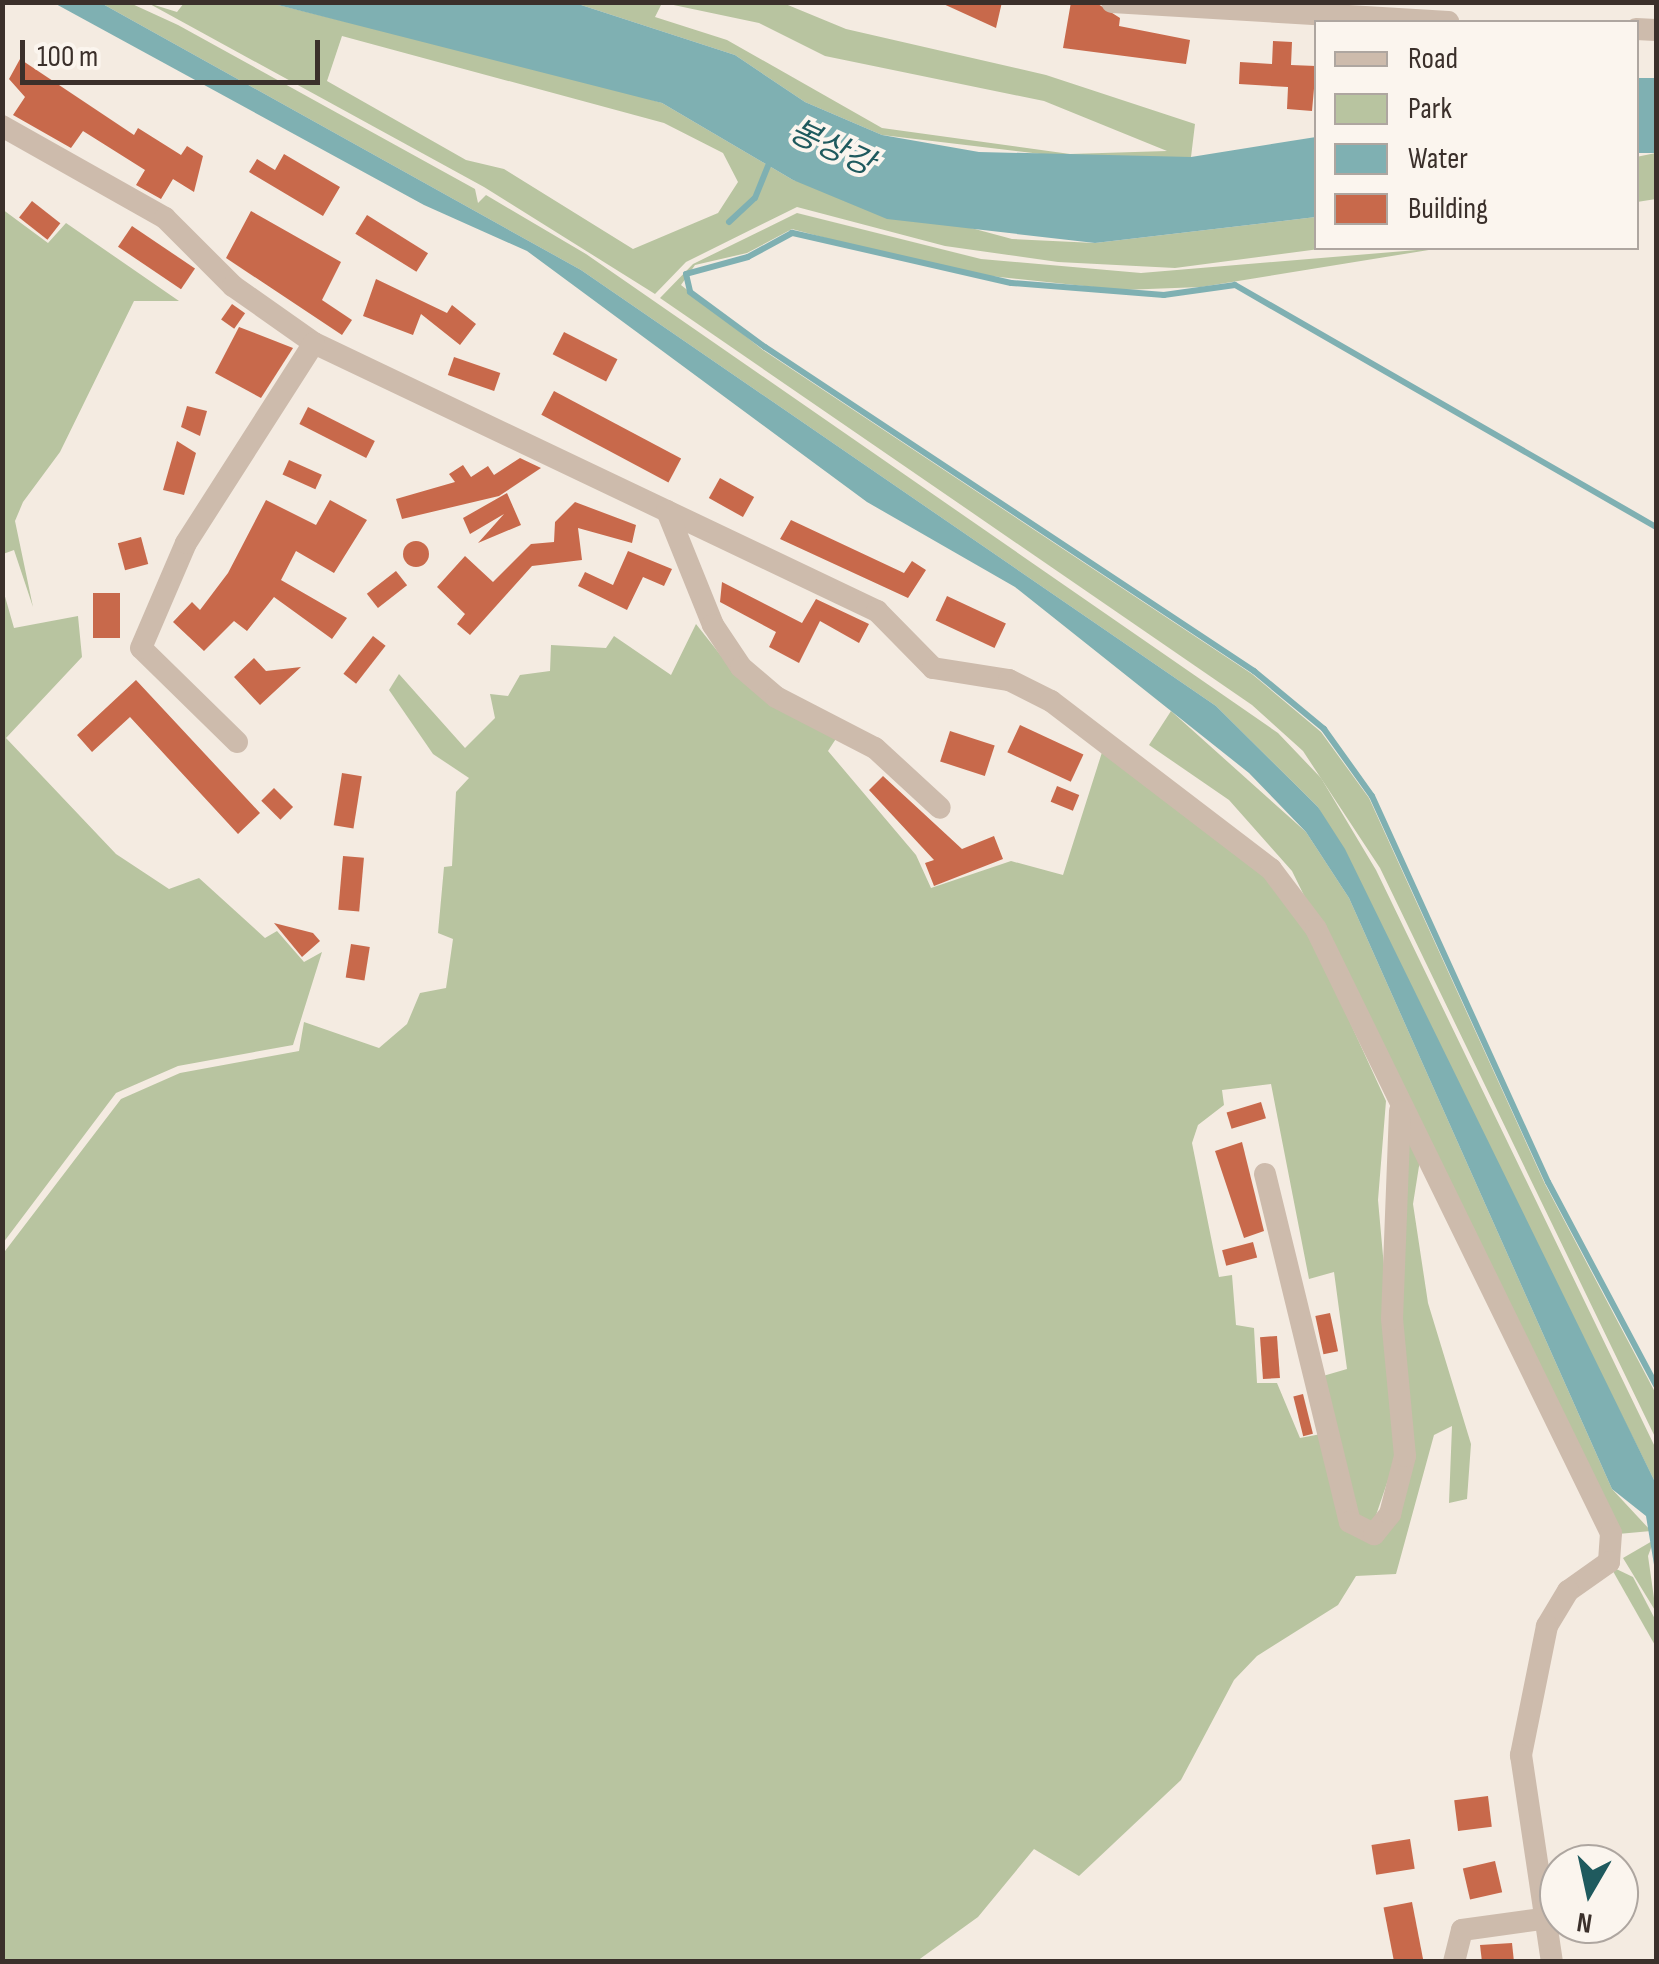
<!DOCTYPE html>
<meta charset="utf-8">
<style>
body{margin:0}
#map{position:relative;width:1659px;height:1964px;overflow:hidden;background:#f4ebe1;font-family:"Sofia Sans Condensed","Noto Sans KR",sans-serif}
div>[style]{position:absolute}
.green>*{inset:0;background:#b8c4a0}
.water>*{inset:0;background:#7fb0b2;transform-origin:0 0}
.stream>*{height:6px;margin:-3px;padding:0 3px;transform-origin:3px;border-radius:3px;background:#7fb0b2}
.building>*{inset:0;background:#c8694b;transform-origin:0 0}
.round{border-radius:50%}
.minor>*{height:22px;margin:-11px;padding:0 11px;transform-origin:11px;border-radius:11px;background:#cdbbac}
span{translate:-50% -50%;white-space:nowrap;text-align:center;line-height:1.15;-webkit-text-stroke:8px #fbf5ee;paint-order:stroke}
.water-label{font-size:32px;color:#1f5a5e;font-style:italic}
.frame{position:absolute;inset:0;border:5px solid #3b302b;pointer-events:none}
.legend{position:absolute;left:1314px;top:20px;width:325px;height:230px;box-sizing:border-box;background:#fbf5ee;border:2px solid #aea6a0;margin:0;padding:12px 18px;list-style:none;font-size:30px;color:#3b302b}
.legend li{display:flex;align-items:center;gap:20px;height:50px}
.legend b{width:50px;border:2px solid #aea6a0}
.north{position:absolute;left:1539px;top:1844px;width:100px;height:100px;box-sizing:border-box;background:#fbf5ee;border:2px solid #aea6a0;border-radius:50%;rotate:189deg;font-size:28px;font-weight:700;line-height:40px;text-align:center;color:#3b302b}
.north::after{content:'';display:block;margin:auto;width:35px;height:45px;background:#1f5a5e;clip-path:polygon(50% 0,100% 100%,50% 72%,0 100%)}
.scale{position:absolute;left:20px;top:40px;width:300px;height:45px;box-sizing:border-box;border:5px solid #3b302b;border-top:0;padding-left:12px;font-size:30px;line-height:35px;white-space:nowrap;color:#3b302b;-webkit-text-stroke:8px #fbf5ee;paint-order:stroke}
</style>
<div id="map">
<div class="green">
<div style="clip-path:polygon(101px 3px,130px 3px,178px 25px,475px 189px,478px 203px,486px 195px,586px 254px,1278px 733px,1321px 778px,1376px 870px,1656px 1449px,1656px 1484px,1318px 807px,1216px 706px,581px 270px)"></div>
<div style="clip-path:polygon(evenodd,148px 3px,177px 12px,184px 3px,270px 3px,600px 84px,662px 103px,793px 180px,1012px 239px,1095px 243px,1316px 217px,1316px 248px,1327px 248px,1175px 268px,1058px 262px,945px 246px,797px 207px,686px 262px,655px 294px,484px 187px,148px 3px,342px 36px,664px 123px,723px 153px,738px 182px,718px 213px,633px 249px,504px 169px,466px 160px,327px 81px,342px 36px)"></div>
<div style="clip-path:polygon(575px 3px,662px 3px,655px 17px,727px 40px,882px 128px,1070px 154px,1167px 151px,1044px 101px,825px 56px,759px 23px,664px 3px,783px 3px,846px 29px,1046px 75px,1195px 124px,1191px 157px,1091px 160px,882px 135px,805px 102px,735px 55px)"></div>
<div style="clip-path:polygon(1656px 153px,1656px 199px,1637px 202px,1636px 157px)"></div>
<div style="clip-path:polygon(2px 209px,48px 243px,66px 223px,179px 301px,134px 301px,60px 452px,23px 502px,15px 521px,33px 607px,14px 550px,3px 554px)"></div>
<div style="clip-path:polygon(797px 213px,981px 259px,1141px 273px,1441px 248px,1201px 287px,1122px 290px,953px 272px,792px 229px,747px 253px,695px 265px,681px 285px,763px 350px,1252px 674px,1321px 732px,1369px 798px,1545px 1184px,1656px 1394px,1656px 1439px,1380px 868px,1303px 751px,1252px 705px,660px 298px,693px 264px)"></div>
<div style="clip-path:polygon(2px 586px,14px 628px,78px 616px,82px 657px,6px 738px,116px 854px,169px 889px,199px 878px,265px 938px,277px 931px,304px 962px,322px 952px,293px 1045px,178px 1066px,116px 1093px,3px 1243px)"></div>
<div style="clip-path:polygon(696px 624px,726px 662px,839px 734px,828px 751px,916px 855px,931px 888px,1011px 861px,1063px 875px,1104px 746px,1238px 845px,1306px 926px,1386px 1101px,1378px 1200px,1400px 1445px,1373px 1524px,1358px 1517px,1323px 1376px,1347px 1369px,1334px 1272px,1309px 1279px,1271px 1084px,1222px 1090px,1224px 1105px,1198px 1125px,1192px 1143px,1219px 1277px,1232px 1275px,1236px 1325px,1254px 1328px,1257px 1383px,1277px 1383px,1300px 1438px,1321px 1434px,1341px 1525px,1370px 1543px,1408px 1464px,1394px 1323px,1402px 1128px,1420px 1160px,1413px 1204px,1428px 1303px,1471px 1444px,1467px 1499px,1449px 1503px,1452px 1426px,1434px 1435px,1396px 1574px,1356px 1576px,1338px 1605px,1257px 1656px,1234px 1680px,1181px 1780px,1079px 1876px,1034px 1849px,978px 1917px,917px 1961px,3px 1961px,2px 1255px,121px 1099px,180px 1073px,299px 1051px,304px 1022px,379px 1048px,407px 1024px,420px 993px,446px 988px,453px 939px,438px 933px,444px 867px,452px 866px,456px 792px,469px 778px,433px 754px,389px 690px,399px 674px,465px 748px,495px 718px,490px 694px,508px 696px,520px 675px,550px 671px,551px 645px,606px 648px,614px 636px,671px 675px)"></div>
<div style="clip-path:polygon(1171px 711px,1306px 832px,1349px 898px,1612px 1489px,1651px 1531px,1618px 1534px,1292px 871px,1229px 800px,1149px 745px)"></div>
<div style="clip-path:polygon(1654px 1540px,1648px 1556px,1656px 1612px,1623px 1558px)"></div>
<div style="clip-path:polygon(1610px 1566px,1633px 1577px,1656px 1621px,1656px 1647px)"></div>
</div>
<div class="water">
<div style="clip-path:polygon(54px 3px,101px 3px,581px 270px,1216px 706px,1318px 807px,1345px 849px,1656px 1484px,1656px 1577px,1646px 1516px,1612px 1489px,1349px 898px,1306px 832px,1249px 773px,1015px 587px,867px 502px,527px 251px,424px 205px)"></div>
<div style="clip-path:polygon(270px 3px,575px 3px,735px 55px,805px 102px,882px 135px,979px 152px,1191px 157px,1316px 137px,1316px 217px,1095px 243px,887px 219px,793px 180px,662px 103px)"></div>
<div style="left:1656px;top:78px;width:75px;height:19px;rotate:90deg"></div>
</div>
<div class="stream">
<div style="left:729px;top:222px;width:35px;rotate:-43deg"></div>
<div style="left:755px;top:198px;width:35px;rotate:-68deg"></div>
<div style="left:1656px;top:527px;width:486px;rotate:-150.1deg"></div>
<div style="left:1235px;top:285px;width:72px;rotate:172deg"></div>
<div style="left:1164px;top:295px;width:153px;rotate:-175.5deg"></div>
<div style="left:1011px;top:283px;width:225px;rotate:-167.1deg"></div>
<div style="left:792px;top:233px;width:50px;rotate:151.4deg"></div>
<div style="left:748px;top:257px;width:64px;rotate:164.7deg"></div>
<div style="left:686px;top:274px;width:18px;rotate:77deg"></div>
<div style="left:690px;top:292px;width:93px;rotate:36.3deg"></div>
<div style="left:765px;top:347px;width:587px;rotate:33.53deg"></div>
<div style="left:1254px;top:671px;width:91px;rotate:39.6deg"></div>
<div style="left:1324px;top:729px;width:82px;rotate:54.4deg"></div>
<div style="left:1372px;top:796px;width:424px;rotate:65.5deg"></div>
<div style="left:1548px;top:1182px;width:230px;rotate:62deg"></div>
</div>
<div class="building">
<div style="clip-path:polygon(939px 2px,1002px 2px,996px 28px)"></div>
<div style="clip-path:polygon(1071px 2px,1098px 4px,1120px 18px,1119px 26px,1190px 40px,1186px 64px,1063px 48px)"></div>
<div style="clip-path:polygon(1273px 41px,1292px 42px,1291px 65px,1316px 66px,1312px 111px,1287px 109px,1288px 87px,1239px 84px,1240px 62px,1272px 64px)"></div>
<div style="clip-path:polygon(20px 59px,134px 135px,138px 128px,181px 155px,187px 146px,203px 156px,194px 192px,173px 179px,161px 199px,136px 185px,145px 170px,83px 131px,71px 148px,13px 115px,25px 97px,9px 79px)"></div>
<div style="clip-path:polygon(284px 154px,340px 187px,323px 216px,249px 172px,257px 159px,275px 170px)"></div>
<div style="left:32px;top:201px;width:36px;height:21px;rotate:38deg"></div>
<div style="clip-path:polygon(251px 211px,341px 262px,322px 300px,352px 320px,342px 335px,226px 258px)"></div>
<div style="left:367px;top:215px;width:72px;height:22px;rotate:32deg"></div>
<div style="left:132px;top:226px;width:76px;height:25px;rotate:34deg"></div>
<div style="clip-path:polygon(376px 279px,447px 313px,452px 305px,476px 324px,460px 345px,421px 314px,413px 335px,363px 316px)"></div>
<div style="left:232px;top:304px;width:16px;height:19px;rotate:35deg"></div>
<div style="clip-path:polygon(239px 327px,293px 348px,261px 398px,215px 373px)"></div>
<div style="left:564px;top:332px;width:60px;height:25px;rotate:27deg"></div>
<div style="left:454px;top:357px;width:49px;height:19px;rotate:19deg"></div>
<div style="left:554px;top:391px;width:144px;height:27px;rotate:28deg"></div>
<div style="clip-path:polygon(187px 406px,207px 411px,200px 436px,181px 427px)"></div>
<div style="left:308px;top:407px;width:75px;height:19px;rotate:27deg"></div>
<div style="clip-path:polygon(177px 441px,196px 453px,184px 495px,163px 490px)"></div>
<div style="clip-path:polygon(520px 458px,541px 468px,499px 496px,402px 519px,396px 499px,455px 482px,449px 474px,463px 465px,471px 477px,488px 466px,494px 475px)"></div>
<div style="left:289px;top:460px;width:36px;height:16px;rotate:24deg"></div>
<div style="left:720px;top:478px;width:39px;height:23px;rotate:29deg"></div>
<div style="clip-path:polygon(507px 493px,521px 525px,478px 543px,504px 514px,470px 534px,463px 518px)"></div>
<div style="clip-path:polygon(266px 500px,316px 525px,330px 500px,367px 520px,334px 573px,296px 551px,281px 580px,347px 618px,332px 639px,274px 597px,247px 631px,234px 621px,204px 651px,173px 622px,192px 602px,200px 610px,228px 573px)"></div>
<div style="clip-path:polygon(575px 502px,636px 525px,632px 543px,578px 528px,582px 560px,532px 566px,470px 635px,457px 624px,465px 614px,437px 587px,465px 556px,493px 582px,531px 544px,554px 542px,555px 522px)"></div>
<div style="clip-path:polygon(791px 520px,904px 573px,912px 561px,926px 570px,908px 598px,780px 539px)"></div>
<div style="left:141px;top:537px;width:28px;height:24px;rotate:75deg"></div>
<div class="round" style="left:403px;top:541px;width:26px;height:26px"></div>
<div style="clip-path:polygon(628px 551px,672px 569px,664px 586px,643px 577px,627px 610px,578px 586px,585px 572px,613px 585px)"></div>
<div style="left:396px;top:571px;width:18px;height:37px;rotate:52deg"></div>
<div style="clip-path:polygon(722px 582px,802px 623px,816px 599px,869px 624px,859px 643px,820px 621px,799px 663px,769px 647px,776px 632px,720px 602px)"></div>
<div style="left:93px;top:593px;width:27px;height:45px"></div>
<div style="left:947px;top:596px;width:65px;height:27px;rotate:25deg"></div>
<div style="left:373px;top:636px;width:16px;height:48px;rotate:38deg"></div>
<div style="clip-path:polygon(254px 658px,266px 671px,301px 667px,260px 705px,234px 677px)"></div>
<div style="clip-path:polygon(136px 680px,260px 813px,238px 834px,130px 717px,92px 752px,77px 735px)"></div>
<div style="left:1020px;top:725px;width:70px;height:30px;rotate:25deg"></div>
<div style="left:950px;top:731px;width:47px;height:32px;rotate:18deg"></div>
<div style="left:342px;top:773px;width:20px;height:53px;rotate:9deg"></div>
<div style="clip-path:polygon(883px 776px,962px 849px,994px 836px,1003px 859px,934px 886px,925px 863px,934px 860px,869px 790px)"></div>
<div style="left:1057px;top:786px;width:24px;height:17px;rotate:22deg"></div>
<div style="left:274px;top:788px;width:27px;height:18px;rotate:45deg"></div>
<div style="left:343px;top:856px;width:21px;height:54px;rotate:5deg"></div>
<div style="clip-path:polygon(274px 923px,313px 933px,320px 941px,302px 957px)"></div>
<div style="left:351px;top:944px;width:19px;height:34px;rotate:9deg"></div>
<div style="left:1261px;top:1102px;width:17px;height:36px;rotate:73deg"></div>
<div style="clip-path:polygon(1242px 1142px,1264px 1231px,1244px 1238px,1215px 1151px)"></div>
<div style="left:1253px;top:1242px;width:16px;height:32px;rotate:75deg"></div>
<div style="left:1330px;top:1313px;width:39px;height:15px;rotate:78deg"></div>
<div style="left:1277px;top:1336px;width:42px;height:17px;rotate:86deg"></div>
<div style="left:1303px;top:1394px;width:41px;height:10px;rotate:76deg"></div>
<div style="left:1488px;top:1796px;width:31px;height:34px;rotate:83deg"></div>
<div style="left:1410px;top:1839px;width:30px;height:39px;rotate:81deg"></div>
<div style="left:1495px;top:1861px;width:32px;height:33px;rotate:77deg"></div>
<div style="left:1412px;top:1902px;width:61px;height:29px;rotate:79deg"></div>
<div style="clip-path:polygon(1512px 1943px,1514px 1962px,1482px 1962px,1480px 1945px)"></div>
</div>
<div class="minor">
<div style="left:1112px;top:2px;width:337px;rotate:3.4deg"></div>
<div style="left:1636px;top:29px;width:20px;rotate:3deg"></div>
<div style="left:2px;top:126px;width:187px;rotate:29.4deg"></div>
<div style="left:165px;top:218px;width:96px;rotate:45deg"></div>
<div style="left:233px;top:286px;width:99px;rotate:35.1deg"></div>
<div style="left:314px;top:343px;width:624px;rotate:25.46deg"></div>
<div style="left:877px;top:611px;width:80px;rotate:45.5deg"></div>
<div style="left:933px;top:668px;width:77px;rotate:9deg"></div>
<div style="left:1009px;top:680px;width:47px;rotate:26.6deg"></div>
<div style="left:1051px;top:701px;width:277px;rotate:37.4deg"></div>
<div style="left:1271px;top:869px;width:75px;rotate:53.1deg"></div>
<div style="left:1316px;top:929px;width:672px;rotate:63.97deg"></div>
<div style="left:1611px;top:1533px;width:29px;rotate:94deg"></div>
<div style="left:1609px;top:1562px;width:50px;rotate:144.7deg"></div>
<div style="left:1568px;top:1591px;width:41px;rotate:121deg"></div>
<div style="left:1547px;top:1626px;width:132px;rotate:101.4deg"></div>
<div style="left:1521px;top:1755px;width:209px;rotate:81.5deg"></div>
<div style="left:667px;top:511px;width:123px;rotate:68deg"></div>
<div style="left:713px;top:625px;width:50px;rotate:56.3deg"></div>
<div style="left:741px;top:667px;width:46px;rotate:40.6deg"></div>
<div style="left:776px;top:697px;width:111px;rotate:27.3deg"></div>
<div style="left:875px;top:748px;width:88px;rotate:42.7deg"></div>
<div style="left:237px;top:742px;width:134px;rotate:-135.6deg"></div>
<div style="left:141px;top:648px;width:114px;rotate:-66.8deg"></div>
<div style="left:186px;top:543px;width:237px;rotate:-57.4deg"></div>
<div style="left:1265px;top:1174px;width:358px;rotate:76.3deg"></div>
<div style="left:1350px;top:1522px;width:27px;rotate:27deg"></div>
<div style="left:1374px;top:1534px;width:26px;rotate:-51deg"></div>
<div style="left:1390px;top:1514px;width:60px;rotate:-75.5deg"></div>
<div style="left:1405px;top:1456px;width:138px;rotate:-95.4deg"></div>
<div style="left:1392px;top:1319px;width:208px;rotate:-87.8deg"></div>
<div style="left:1454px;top:1962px;width:33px;rotate:-76deg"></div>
<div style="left:1462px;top:1930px;width:87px;rotate:-7.9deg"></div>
</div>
<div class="water-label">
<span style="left:831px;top:149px;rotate:25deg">봉상강</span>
</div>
<div class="frame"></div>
<ul class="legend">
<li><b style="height:12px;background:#cdbbac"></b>Road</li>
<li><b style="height:28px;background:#b8c4a0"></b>Park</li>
<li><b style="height:28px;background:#7fb0b2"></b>Water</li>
<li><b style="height:28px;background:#c8694b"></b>Building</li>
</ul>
<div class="north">N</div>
<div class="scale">100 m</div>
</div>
